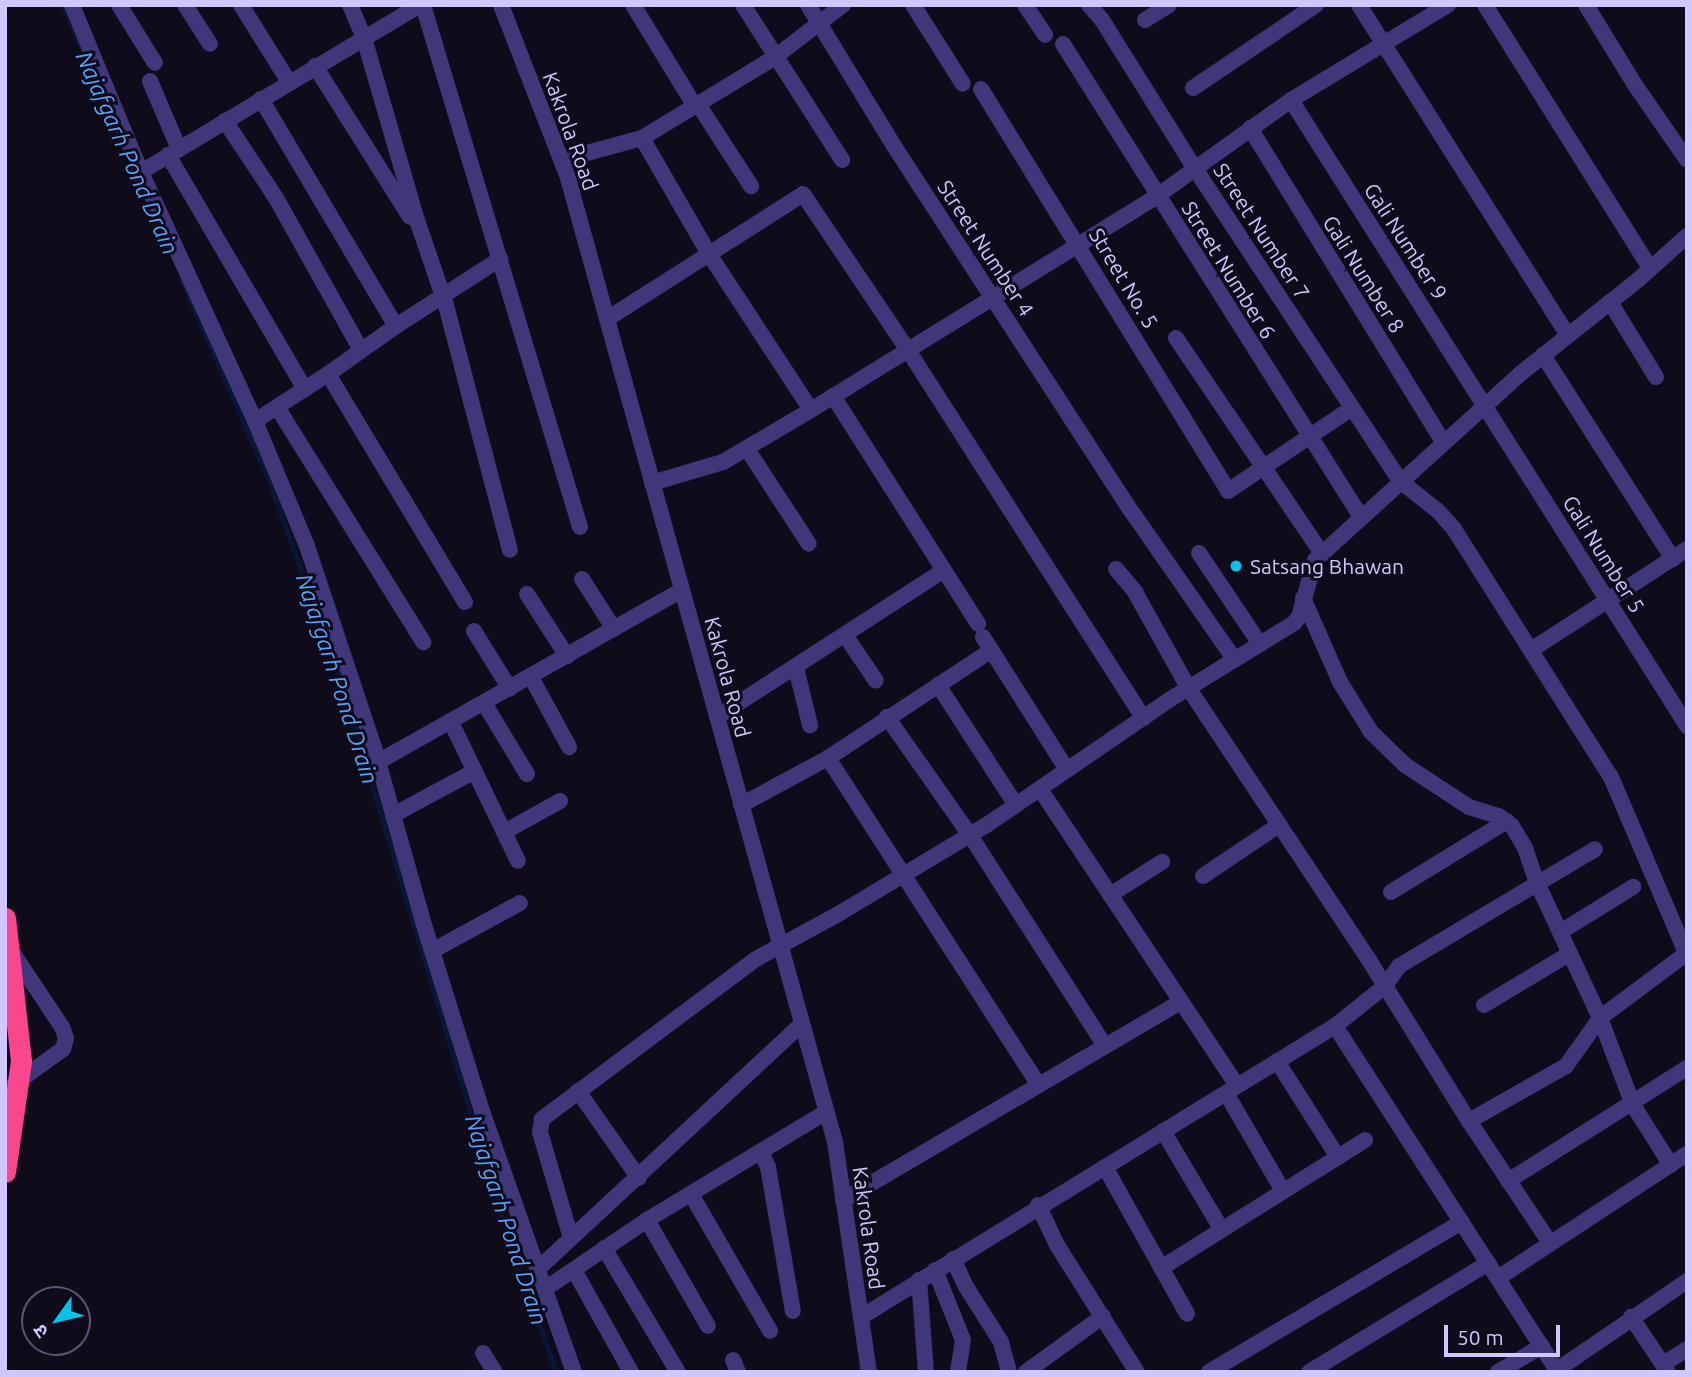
<!DOCTYPE html>
<meta charset="utf-8">
<style>
body{margin:0}
#map{position:relative;width:1692px;height:1377px;overflow:hidden;background:#0f0b1b;font-family:Ubuntu,"Noto Sans Devanagari",sans-serif}
div>[style]{position:absolute}
.stream>*{height:4.5px;margin:-2.25px;padding:0 2.25px;transform-origin:2.25px;border-radius:2.25px;background:#091636}
.minor>*{height:16px;margin:-8px;padding:0 8px;transform-origin:8px;border-radius:8px;background:#3f3779}
.highway-bridge>*{height:21px;margin:-10.5px;padding:0 10.5px;transform-origin:10.5px;border-radius:10.5px;background:#fa458f}
.dots>*{width:19px;height:19px;translate:-50% -50%;box-sizing:border-box;border:4px solid #0f0b1b;border-radius:50%}
span{translate:-50% -50%;white-space:nowrap;text-align:center;line-height:1.15;-webkit-text-stroke:6px #0f0b1b;paint-order:stroke}
.street-label{font-size:21px;color:#d1c7fe}
.poi-label{font-size:21px;color:#d1c7fe}
.left{translate:0 -50%;text-align:left}
.water-label{font-size:23px;color:#58a3fb;font-style:italic}
.frame{position:absolute;inset:0;border:7px solid #d1c7fe;pointer-events:none}
.north{position:absolute;left:21px;top:1286px;width:70px;height:70px;box-sizing:border-box;background:#0f0b1b;border:2px solid #5d5676;border-radius:50%;rotate:236deg;font-size:19px;font-weight:700;line-height:28px;text-align:center;color:#d1c7fe}
.north::after{content:'';display:block;margin:auto;width:24px;height:32px;background:#06c3eb;clip-path:polygon(50% 0,100% 100%,50% 72%,0 100%)}
.scale{position:absolute;left:1444px;top:1325px;width:116px;height:32px;box-sizing:border-box;border:4px solid #d1c7fe;border-top:0;padding-left:9px;font-size:21px;line-height:24px;white-space:nowrap;color:#d1c7fe;-webkit-text-stroke:5px #0f0b1b;paint-order:stroke}
</style>
<div id="map">
<div class="stream">
<div style="left:63px;top:5px;width:48px;rotate:66.6deg"></div>
<div style="left:181px;top:278px;width:220px;rotate:66.5deg"></div>
<div style="left:269px;top:480px;width:206px;rotate:70.2deg"></div>
<div style="left:339px;top:674px;width:606px;rotate:73.3deg"></div>
<div style="left:513px;top:1254px;width:126px;rotate:69.6deg"></div>
</div>
<div class="minor">
<div style="left:72px;top:5px;width:181px;rotate:67.6deg"></div>
<div style="left:141px;top:172px;width:274px;rotate:65.4deg"></div>
<div style="left:255px;top:421px;width:135px;rotate:67.4deg"></div>
<div style="left:307px;top:546px;width:212px;rotate:71.6deg"></div>
<div style="left:374px;top:747px;width:185px;rotate:74.3deg"></div>
<div style="left:424px;top:925px;width:195px;rotate:72.7deg"></div>
<div style="left:482px;top:1111px;width:277px;rotate:70.6deg"></div>
<div style="left:119px;top:5px;width:68px;rotate:58.2deg"></div>
<div style="left:185px;top:5px;width:46px;rotate:57.3deg"></div>
<div style="left:241px;top:5px;width:91px;rotate:58.1deg"></div>
<div style="left:350px;top:5px;width:36px;rotate:67deg"></div>
<div style="left:364px;top:38px;width:190px;rotate:73.8deg"></div>
<div style="left:417px;top:220px;width:90px;rotate:71.2deg"></div>
<div style="left:446px;top:305px;width:253px;rotate:75.4deg"></div>
<div style="left:423px;top:5px;width:545px;rotate:73.26deg"></div>
<div style="left:501px;top:5px;width:186px;rotate:68.8deg"></div>
<div style="left:568px;top:178px;width:1000px;rotate:74.52deg"></div>
<div style="left:835px;top:1142px;width:232px;rotate:81.6deg"></div>
<div style="left:633px;top:5px;width:119px;rotate:58.5deg"></div>
<div style="left:743px;top:5px;width:184px;rotate:57.4deg"></div>
<div style="left:808px;top:5px;width:165px;rotate:58.6deg"></div>
<div style="left:894px;top:146px;width:437px;rotate:57deg"></div>
<div style="left:1132px;top:512px;width:180px;rotate:55.2deg"></div>
<div style="left:913px;top:5px;width:93px;rotate:57.7deg"></div>
<div style="left:1025px;top:5px;width:36px;rotate:56deg"></div>
<div style="left:1089px;top:5px;width:20px;rotate:49deg"></div>
<div style="left:1102px;top:20px;width:173px;rotate:58deg"></div>
<div style="left:1194px;top:167px;width:376px;rotate:56.7deg"></div>
<div style="left:1400px;top:481px;width:48px;rotate:38.3deg"></div>
<div style="left:1438px;top:511px;width:24px;rotate:48deg"></div>
<div style="left:1454px;top:529px;width:294px;rotate:57.7deg"></div>
<div style="left:1611px;top:777px;width:191px;rotate:66.9deg"></div>
<div style="left:1359px;top:5px;width:391px;rotate:57.7deg"></div>
<div style="left:1485px;top:5px;width:310px;rotate:57.9deg"></div>
<div style="left:1586px;top:5px;width:94px;rotate:58.5deg"></div>
<div style="left:1635px;top:85px;width:91px;rotate:55.3deg"></div>
<div style="left:1145px;top:20px;width:28px;rotate:-32deg"></div>
<div style="left:1063px;top:44px;width:559px;rotate:57.79deg"></div>
<div style="left:315px;top:66px;width:178px;rotate:57.8deg"></div>
<div style="left:150px;top:81px;width:74px;rotate:66.9deg"></div>
<div style="left:1193px;top:88px;width:148px;rotate:-34deg"></div>
<div style="left:981px;top:89px;width:472px;rotate:58.4deg"></div>
<div style="left:1228px;top:491px;width:149px;rotate:-33.8deg"></div>
<div style="left:261px;top:99px;width:264px;rotate:59.3deg"></div>
<div style="left:396px;top:326px;width:83px;rotate:144.8deg"></div>
<div style="left:328px;top:374px;width:266px;rotate:59deg"></div>
<div style="left:1291px;top:100px;width:741px;rotate:57.68deg"></div>
<div style="left:698px;top:104px;width:98px;rotate:57.1deg"></div>
<div style="left:225px;top:121px;width:92px;rotate:56.5deg"></div>
<div style="left:276px;top:198px;width:174px;rotate:60.8deg"></div>
<div style="left:1250px;top:128px;width:369px;rotate:58.4deg"></div>
<div style="left:642px;top:138px;width:156px;rotate:-31.3deg"></div>
<div style="left:775px;top:57px;width:86px;rotate:-37.4deg"></div>
<div style="left:168px;top:155px;width:271px;rotate:59.7deg"></div>
<div style="left:561px;top:160px;width:84px;rotate:-15.2deg"></div>
<div style="left:642px;top:138px;width:134px;rotate:60deg"></div>
<div style="left:709px;top:254px;width:186px;rotate:56.8deg"></div>
<div style="left:141px;top:172px;width:325px;rotate:-30.9deg"></div>
<div style="left:1610px;top:302px;width:88px;rotate:58.5deg"></div>
<div style="left:607px;top:319px;width:232px;rotate:-32.5deg"></div>
<div style="left:803px;top:194px;width:188px;rotate:56.1deg"></div>
<div style="left:908px;top:350px;width:437px;rotate:57.4deg"></div>
<div style="left:396px;top:326px;width:124px;rotate:-32.8deg"></div>
<div style="left:1176px;top:338px;width:261px;rotate:55.9deg"></div>
<div style="left:1543px;top:355px;width:242px;rotate:57.5deg"></div>
<div style="left:833px;top:396px;width:270px;rotate:57.5deg"></div>
<div style="left:277px;top:407px;width:277px;rotate:58.1deg"></div>
<div style="left:255px;top:421px;width:87px;rotate:-32.8deg"></div>
<div style="left:747px;top:449px;width:113px;rotate:56.9deg"></div>
<div style="left:652px;top:483px;width:74px;rotate:-16.5deg"></div>
<div style="left:723px;top:462px;width:102px;rotate:-30.6deg"></div>
<div style="left:811px;top:410px;width:407px;rotate:-31.7deg"></div>
<div style="left:1157px;top:196px;width:165px;rotate:-35.6deg"></div>
<div style="left:1291px;top:100px;width:184px;rotate:-31.2deg"></div>
<div style="left:1199px;top:553px;width:110px;rotate:56.2deg"></div>
<div style="left:1116px;top:569px;width:30px;rotate:50deg"></div>
<div style="left:1135px;top:592px;width:111px;rotate:60.9deg"></div>
<div style="left:1189px;top:689px;width:325px;rotate:56.4deg"></div>
<div style="left:1369px;top:960px;width:190px;rotate:58.2deg"></div>
<div style="left:1469px;top:1121px;width:112px;rotate:-29.6deg"></div>
<div style="left:1566px;top:1066px;width:59px;rotate:-54.7deg"></div>
<div style="left:1600px;top:1018px;width:109px;rotate:-36.8deg"></div>
<div style="left:582px;top:579px;width:59px;rotate:57.4deg"></div>
<div style="left:527px;top:594px;width:74px;rotate:57.2deg"></div>
<div style="left:1303px;top:598px;width:92px;rotate:66.2deg"></div>
<div style="left:1340px;top:682px;width:59px;rotate:58.2deg"></div>
<div style="left:1371px;top:732px;width:47px;rotate:44.1deg"></div>
<div style="left:1405px;top:765px;width:77px;rotate:33.3deg"></div>
<div style="left:1469px;top:807px;width:31px;rotate:17deg"></div>
<div style="left:1499px;top:816px;width:16px;rotate:38deg"></div>
<div style="left:1512px;top:826px;width:26px;rotate:59deg"></div>
<div style="left:1525px;top:848px;width:39px;rotate:71deg"></div>
<div style="left:1538px;top:885px;width:147px;rotate:65deg"></div>
<div style="left:1600px;top:1018px;width:93px;rotate:69.2deg"></div>
<div style="left:1633px;top:1105px;width:71px;rotate:57.7deg"></div>
<div style="left:474px;top:631px;width:68px;rotate:58.2deg"></div>
<div style="left:845px;top:635px;width:55px;rotate:56deg"></div>
<div style="left:983px;top:637px;width:157px;rotate:57.7deg"></div>
<div style="left:1531px;top:650px;width:186px;rotate:-32.9deg"></div>
<div style="left:796px;top:668px;width:59px;rotate:76.2deg"></div>
<div style="left:531px;top:677px;width:80px;rotate:61.5deg"></div>
<div style="left:938px;top:685px;width:143px;rotate:57deg"></div>
<div style="left:484px;top:703px;width:83px;rotate:58.8deg"></div>
<div style="left:717px;top:717px;width:269px;rotate:-32.9deg"></div>
<div style="left:887px;top:717px;width:144px;rotate:54.9deg"></div>
<div style="left:970px;top:835px;width:250px;rotate:57.4deg"></div>
<div style="left:451px;top:722px;width:154px;rotate:64.3deg"></div>
<div style="left:828px;top:758px;width:389px;rotate:57.2deg"></div>
<div style="left:378px;top:762px;width:349px;rotate:-29.5deg"></div>
<div style="left:1040px;top:789px;width:356px;rotate:56.4deg"></div>
<div style="left:741px;top:805px;width:99px;rotate:-28.4deg"></div>
<div style="left:828px;top:758px;width:196px;rotate:-33.4deg"></div>
<div style="left:393px;top:815px;width:93px;rotate:-28.2deg"></div>
<div style="left:504px;top:832px;width:64px;rotate:-29deg"></div>
<div style="left:1203px;top:876px;width:92px;rotate:-33.9deg"></div>
<div style="left:1391px;top:892px;width:136px;rotate:-31.5deg"></div>
<div style="left:1110px;top:895px;width:62px;rotate:-32.4deg"></div>
<div style="left:1562px;top:931px;width:84px;rotate:-31.8deg"></div>
<div style="left:432px;top:951px;width:100px;rotate:-28.6deg"></div>
<div style="left:1484px;top:1005px;width:99px;rotate:-31deg"></div>
<div style="left:1277px;top:1061px;width:114px;rotate:57.6deg"></div>
<div style="left:5px;top:1091px;width:72px;rotate:-35.9deg"></div>
<div style="left:63px;top:1049px;width:11px;rotate:-75deg"></div>
<div style="left:66px;top:1038px;width:12px;rotate:-110deg"></div>
<div style="left:62px;top:1027px;width:94px;rotate:-123.7deg"></div>
<div style="left:578px;top:1091px;width:106px;rotate:55deg"></div>
<div style="left:1226px;top:1093px;width:113px;rotate:59.8deg"></div>
<div style="left:1469px;top:1121px;width:146px;rotate:56.4deg"></div>
<div style="left:1163px;top:1131px;width:115px;rotate:59.2deg"></div>
<div style="left:761px;top:1152px;width:17px;rotate:65deg"></div>
<div style="left:768px;top:1167px;width:146px;rotate:80.2deg"></div>
<div style="left:1105px;top:1167px;width:168px;rotate:60.8deg"></div>
<div style="left:1508px;top:1181px;width:212px;rotate:-32.3deg"></div>
<div style="left:691px;top:1194px;width:158px;rotate:60deg"></div>
<div style="left:843px;top:1200px;width:392px;rotate:-30.4deg"></div>
<div style="left:1038px;top:1205px;width:44px;rotate:64.6deg"></div>
<div style="left:1057px;top:1245px;width:150px;rotate:57.8deg"></div>
<div style="left:647px;top:1220px;width:122px;rotate:60.1deg"></div>
<div style="left:571px;top:1238px;width:110px;rotate:-106.3deg"></div>
<div style="left:540px;top:1132px;width:13px;rotate:-81deg"></div>
<div style="left:542px;top:1119px;width:267px;rotate:-36.8deg"></div>
<div style="left:756px;top:959px;width:96px;rotate:-28.7deg"></div>
<div style="left:840px;top:913px;width:173px;rotate:-31deg"></div>
<div style="left:988px;top:824px;width:219px;rotate:-34.4deg"></div>
<div style="left:1169px;top:700px;width:147px;rotate:-31.6deg"></div>
<div style="left:1294px;top:623px;width:8px;rotate:-50deg"></div>
<div style="left:1299px;top:617px;width:59px;rotate:-74.3deg"></div>
<div style="left:1315px;top:560px;width:277px;rotate:-42.2deg"></div>
<div style="left:1520px;top:374px;width:152px;rotate:-38.6deg"></div>
<div style="left:1639px;top:279px;width:64px;rotate:-41.9deg"></div>
<div style="left:604px;top:1248px;width:144px;rotate:59.2deg"></div>
<div style="left:953px;top:1259px;width:29px;rotate:65deg"></div>
<div style="left:965px;top:1285px;width:67px;rotate:57.7deg"></div>
<div style="left:1001px;top:1342px;width:31px;rotate:75deg"></div>
<div style="left:1161px;top:1268px;width:241px;rotate:-32.1deg"></div>
<div style="left:538px;top:1269px;width:360px;rotate:-42.9deg"></div>
<div style="left:574px;top:1270px;width:117px;rotate:60.8deg"></div>
<div style="left:935px;top:1270px;width:75px;rotate:68.2deg"></div>
<div style="left:963px;top:1340px;width:32px;rotate:99deg"></div>
<div style="left:1498px;top:1278px;width:226px;rotate:-33.3deg"></div>
<div style="left:919px;top:1280px;width:92px;rotate:85.6deg"></div>
<div style="left:545px;top:1289px;width:123px;rotate:-34.1deg"></div>
<div style="left:647px;top:1220px;width:209px;rotate:-31.1deg"></div>
<div style="left:861px;top:1317px;width:556px;rotate:-31.55deg"></div>
<div style="left:1631px;top:1317px;width:66px;rotate:56.1deg"></div>
<div style="left:483px;top:1353px;width:22px;rotate:58deg"></div>
<div style="left:733px;top:1360px;width:13px;rotate:67deg"></div>
<div style="left:1663px;top:1364px;width:28px;rotate:-32deg"></div>
<div style="left:1557px;top:1370px;width:158px;rotate:-34.4deg"></div>
<div style="left:1026px;top:1372px;width:95px;rotate:-36deg"></div>
<div style="left:1209px;top:1372px;width:294px;rotate:-30.7deg"></div>
<div style="left:1309px;top:1372px;width:210px;rotate:-31.3deg"></div>
<div style="left:1498px;top:1372px;width:51px;rotate:-30.6deg"></div>
<div style="left:1558px;top:1372px;width:412px;rotate:-122.8deg"></div>
<div style="left:1335px;top:1026px;width:64px;rotate:-38.7deg"></div>
<div style="left:1385px;top:986px;width:24px;rotate:-55deg"></div>
<div style="left:1399px;top:966px;width:228px;rotate:-30.8deg"></div>
</div>
<div class="highway-bridge">
<div style="left:5px;top:918px;width:144px;rotate:83.6deg"></div>
<div style="left:21px;top:1061px;width:112px;rotate:98.2deg"></div>
</div>
<div class="dots">
<div style="left:1236px;top:566px;background:#06c3eb"></div>
</div>
<div class="street-label">
<span style="left:571px;top:131px;rotate:70deg">Kakrola Road</span>
<span style="left:1262px;top:231px;rotate:57deg">Street Number 7</span>
<span style="left:1406px;top:241px;rotate:57deg">Gali Number 9</span>
<span style="left:986px;top:248px;rotate:57deg">Street Number 4</span>
<span style="left:1229px;top:270px;rotate:58deg">Street Number 6</span>
<span style="left:1364px;top:274px;rotate:58deg">Gali Number 8</span>
<span style="left:1124px;top:278px;rotate:59deg">Street No. 5</span>
<span style="left:1604px;top:554px;rotate:58deg">Gali Number 5</span>
<span style="left:728px;top:677px;rotate:75deg">Kakrola Road</span>
<span style="left:869px;top:1228px;rotate:82deg">Kakrola Road</span>
</div>
<div class="poi-label">
<span class="left" style="left:1250px;top:566px">Satsang Bhawan</span>
</div>
<div class="water-label">
<span style="left:127px;top:153px;rotate:66deg">Najafgarh Pond Drain</span>
<span style="left:337px;top:679px;rotate:72deg">Najafgarh Pond Drain</span>
<span style="left:506px;top:1220px;rotate:72deg">Najafgarh Pond Drain</span>
</div>
<div class="frame"></div>
<div class="north">उ</div>
<div class="scale">50 m</div>
</div>
